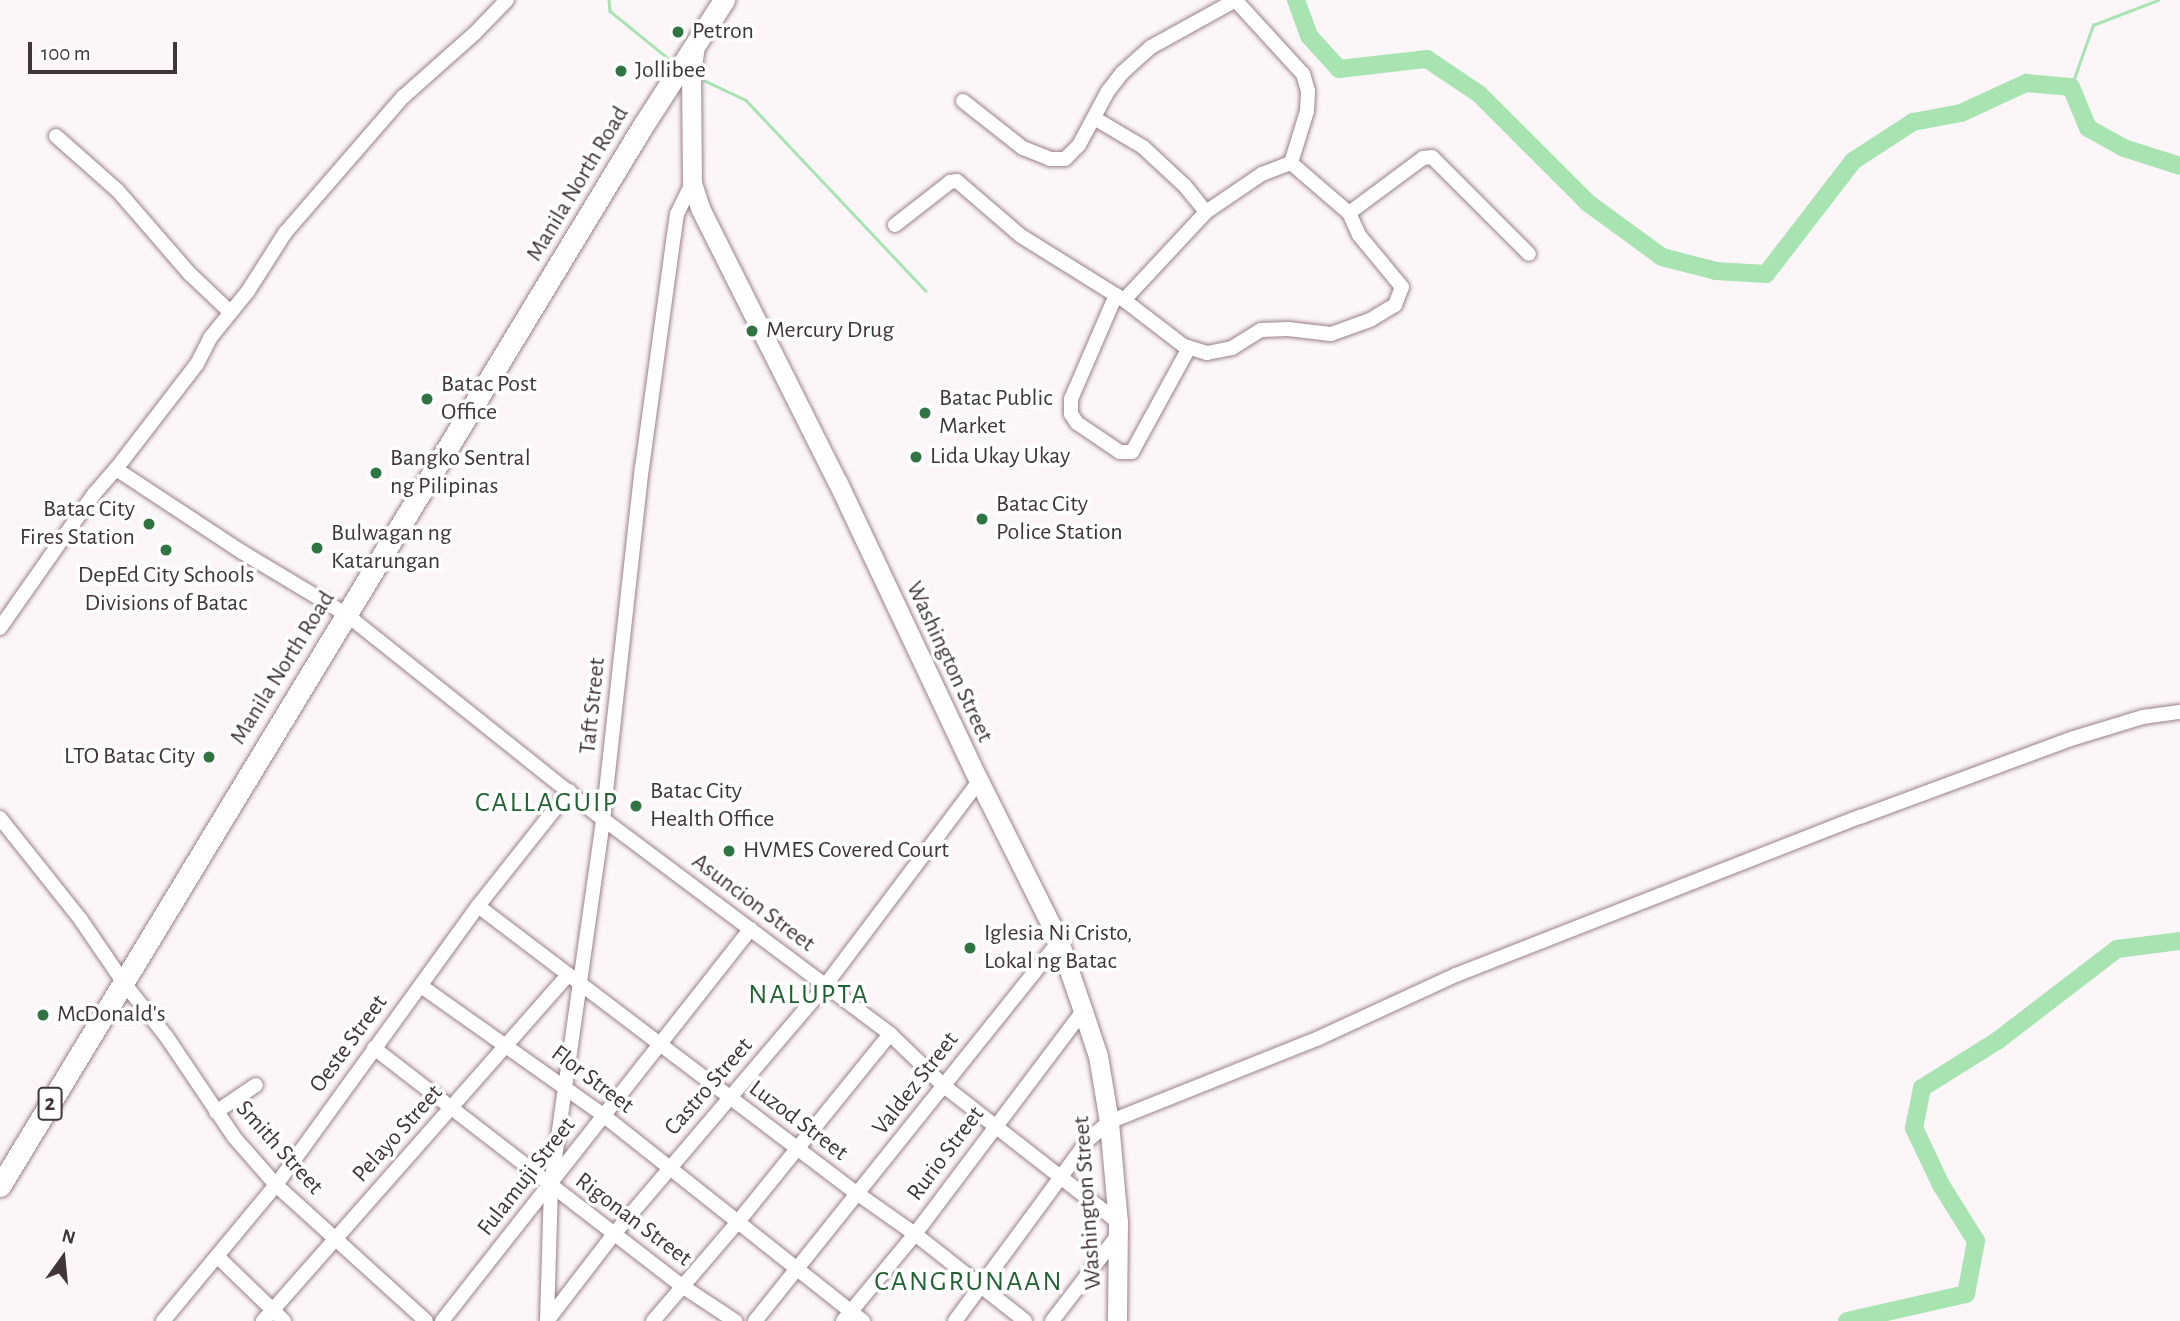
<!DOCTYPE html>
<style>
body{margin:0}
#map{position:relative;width:2180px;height:1321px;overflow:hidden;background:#fcf6f8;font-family:"Alegreya Sans",sans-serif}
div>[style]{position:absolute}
.stream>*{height:2.5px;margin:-1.25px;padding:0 1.25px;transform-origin:1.25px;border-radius:1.25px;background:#a8e3b2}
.river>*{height:18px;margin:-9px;padding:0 9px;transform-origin:9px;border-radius:9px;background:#a8e3b2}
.roads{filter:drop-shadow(0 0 2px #9a808a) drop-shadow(0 0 2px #9a808a)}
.minor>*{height:14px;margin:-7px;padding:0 7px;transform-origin:7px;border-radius:7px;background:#fff}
.major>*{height:19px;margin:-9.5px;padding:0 9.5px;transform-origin:9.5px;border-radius:9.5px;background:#fff}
.highway>*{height:21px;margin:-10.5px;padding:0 10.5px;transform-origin:10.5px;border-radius:10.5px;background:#fff}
.dots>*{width:19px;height:19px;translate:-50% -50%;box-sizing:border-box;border:4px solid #fff;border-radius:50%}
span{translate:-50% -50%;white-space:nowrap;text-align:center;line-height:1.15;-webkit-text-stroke:7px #fff;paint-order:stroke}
.shield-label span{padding:2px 5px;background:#fff;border:2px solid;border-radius:5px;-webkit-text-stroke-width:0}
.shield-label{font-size:23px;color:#403539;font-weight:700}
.poi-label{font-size:24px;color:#403539}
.left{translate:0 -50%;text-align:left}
.right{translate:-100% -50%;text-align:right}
.street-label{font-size:24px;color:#403539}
.quarter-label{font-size:28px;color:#226334;letter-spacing:2px}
.north{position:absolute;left:28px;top:1223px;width:70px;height:70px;-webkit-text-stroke:5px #fff;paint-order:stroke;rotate:15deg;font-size:19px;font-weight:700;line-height:28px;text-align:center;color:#403539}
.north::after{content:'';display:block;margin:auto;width:24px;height:32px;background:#403539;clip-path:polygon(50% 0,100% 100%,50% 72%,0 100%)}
.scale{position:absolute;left:28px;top:42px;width:149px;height:32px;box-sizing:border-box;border:4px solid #403539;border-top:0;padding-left:9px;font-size:21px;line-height:24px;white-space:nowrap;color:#403539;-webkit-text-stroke:5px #fff;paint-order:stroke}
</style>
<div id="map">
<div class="stream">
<div style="left:609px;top:0;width:11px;rotate:85deg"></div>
<div style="left:610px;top:11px;width:76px;rotate:39.1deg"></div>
<div style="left:699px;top:78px;width:52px;rotate:25.1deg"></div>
<div style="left:746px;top:100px;width:262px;rotate:46.7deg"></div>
<div style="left:2071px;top:87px;width:66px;rotate:-70.5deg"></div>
<div style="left:2093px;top:25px;width:70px;rotate:-21deg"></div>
</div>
<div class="river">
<div style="left:1296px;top:0;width:38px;rotate:70deg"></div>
<div style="left:1309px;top:36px;width:45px;rotate:47.7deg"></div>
<div style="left:1339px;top:69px;width:89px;rotate:-6.5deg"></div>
<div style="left:1427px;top:59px;width:63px;rotate:33.9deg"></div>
<div style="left:1479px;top:94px;width:154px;rotate:45deg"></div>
<div style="left:1588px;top:203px;width:92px;rotate:36.1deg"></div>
<div style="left:1662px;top:257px;width:56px;rotate:14.5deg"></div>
<div style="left:1716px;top:271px;width:50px;rotate:3.4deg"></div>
<div style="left:1766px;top:274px;width:143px;rotate:-52.4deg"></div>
<div style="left:1853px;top:161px;width:72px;rotate:-33deg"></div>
<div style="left:1913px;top:122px;width:49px;rotate:-10.6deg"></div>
<div style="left:1961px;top:113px;width:72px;rotate:-24.8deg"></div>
<div style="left:2026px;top:83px;width:45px;rotate:5.1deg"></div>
<div style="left:2071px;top:87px;width:44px;rotate:67.5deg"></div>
<div style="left:2088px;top:128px;width:41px;rotate:29.1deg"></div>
<div style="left:2124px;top:148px;width:59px;rotate:17.8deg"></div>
<div style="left:1847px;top:1321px;width:122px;rotate:-12.8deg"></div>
<div style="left:1966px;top:1294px;width:54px;rotate:-79.3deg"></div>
<div style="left:1976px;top:1241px;width:66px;rotate:-122deg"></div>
<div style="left:1941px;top:1185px;width:63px;rotate:-115.3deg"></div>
<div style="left:1914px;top:1128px;width:41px;rotate:-78.7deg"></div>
<div style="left:1922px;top:1088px;width:89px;rotate:-32.1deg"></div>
<div style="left:1997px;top:1041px;width:151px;rotate:-37.5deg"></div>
<div style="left:2117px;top:949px;width:64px;rotate:-7.2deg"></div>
</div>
<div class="roads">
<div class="minor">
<div style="left:963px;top:101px;width:76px;rotate:38.1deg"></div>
<div style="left:1023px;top:148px;width:29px;rotate:22deg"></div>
<div style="left:1050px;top:159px;width:15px"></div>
<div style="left:1065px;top:159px;width:20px;rotate:-45deg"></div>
<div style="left:1079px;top:145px;width:61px;rotate:-61.8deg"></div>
<div style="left:1108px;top:91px;width:23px;rotate:-52deg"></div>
<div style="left:1122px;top:73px;width:39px;rotate:-42deg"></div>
<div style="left:1151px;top:47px;width:97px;rotate:-28.9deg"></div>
<div style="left:1094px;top:118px;width:57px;rotate:30.6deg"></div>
<div style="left:1143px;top:147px;width:57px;rotate:42.9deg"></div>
<div style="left:1185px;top:186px;width:33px;rotate:51deg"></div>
<div style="left:56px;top:136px;width:83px;rotate:41.6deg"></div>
<div style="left:118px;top:191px;width:110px;rotate:49.1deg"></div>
<div style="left:190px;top:274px;width:55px;rotate:43.5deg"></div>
<div style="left:1349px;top:213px;width:92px;rotate:-36.6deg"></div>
<div style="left:1423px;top:158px;width:9px;rotate:-6deg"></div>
<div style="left:1432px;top:157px;width:137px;rotate:45deg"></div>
<div style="left:895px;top:225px;width:70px;rotate:-38deg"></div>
<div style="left:950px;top:182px;width:7px;rotate:-8deg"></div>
<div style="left:957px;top:181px;width:84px;rotate:40.7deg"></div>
<div style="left:1021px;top:236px;width:121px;rotate:31.9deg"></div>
<div style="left:1124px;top:300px;width:76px;rotate:37.5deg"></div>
<div style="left:1184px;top:346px;width:24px;rotate:17deg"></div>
<div style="left:1207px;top:353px;width:25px;rotate:-11deg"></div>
<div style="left:1232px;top:348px;width:34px;rotate:-32deg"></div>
<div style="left:1261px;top:330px;width:27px;rotate:-2deg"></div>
<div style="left:1288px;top:329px;width:43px;rotate:6.6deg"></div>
<div style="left:1331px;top:334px;width:41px;rotate:-19.7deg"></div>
<div style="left:1370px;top:320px;width:29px;rotate:-31deg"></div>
<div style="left:1395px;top:305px;width:19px;rotate:-69deg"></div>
<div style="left:1402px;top:287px;width:67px;rotate:-129.6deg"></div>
<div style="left:1359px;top:235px;width:24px;rotate:-114deg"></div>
<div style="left:1349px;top:213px;width:77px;rotate:-139.2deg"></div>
<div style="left:1291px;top:163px;width:54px;rotate:-72.9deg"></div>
<div style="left:1307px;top:111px;width:20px;rotate:-87deg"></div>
<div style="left:1308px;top:91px;width:18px;rotate:-106deg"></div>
<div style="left:1303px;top:74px;width:99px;rotate:-132.5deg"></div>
<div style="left:1116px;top:295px;width:113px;rotate:113.4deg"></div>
<div style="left:1071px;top:399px;width:15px;rotate:90deg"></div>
<div style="left:1071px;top:414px;width:11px;rotate:56deg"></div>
<div style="left:1077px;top:423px;width:52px;rotate:34deg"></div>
<div style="left:1120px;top:452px;width:12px"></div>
<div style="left:1132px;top:452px;width:119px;rotate:-61.3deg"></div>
<div style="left:1124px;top:300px;width:120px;rotate:-47deg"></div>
<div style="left:1206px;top:212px;width:68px;rotate:-34.2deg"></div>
<div style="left:1262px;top:174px;width:31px;rotate:-21deg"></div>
<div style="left:116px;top:469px;width:133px;rotate:-52.4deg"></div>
<div style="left:197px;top:364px;width:29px;rotate:-63deg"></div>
<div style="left:210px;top:338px;width:60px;rotate:-51deg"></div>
<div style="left:248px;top:291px;width:69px;rotate:-57.5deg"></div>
<div style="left:285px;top:233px;width:180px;rotate:-49.1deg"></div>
<div style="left:403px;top:97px;width:96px;rotate:-41.6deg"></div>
<div style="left:475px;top:33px;width:46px;rotate:-45.9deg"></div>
<div style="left:0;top:628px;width:164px;rotate:-55deg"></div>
<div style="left:94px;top:494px;width:33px;rotate:-49deg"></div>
<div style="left:116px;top:469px;width:151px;rotate:33.4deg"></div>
<div style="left:242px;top:552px;width:122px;rotate:31deg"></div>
<div style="left:347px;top:615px;width:327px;rotate:38.6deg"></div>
<div style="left:603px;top:819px;width:359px;rotate:36.8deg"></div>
<div style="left:890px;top:1034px;width:75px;rotate:43.9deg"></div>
<div style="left:944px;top:1086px;width:221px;rotate:38deg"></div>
<div style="left:0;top:818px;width:130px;rotate:51.5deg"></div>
<div style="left:81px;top:920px;width:76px;rotate:55.7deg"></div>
<div style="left:124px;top:983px;width:68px;rotate:51.6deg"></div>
<div style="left:166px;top:1036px;width:122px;rotate:56deg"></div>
<div style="left:234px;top:1137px;width:64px;rotate:48.8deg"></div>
<div style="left:276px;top:1185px;width:202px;rotate:42.2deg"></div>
<div style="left:478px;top:906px;width:477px;rotate:37.2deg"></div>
<div style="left:858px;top:1194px;width:70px;rotate:35.1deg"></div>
<div style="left:915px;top:1234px;width:140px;rotate:38.3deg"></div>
<div style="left:421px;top:986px;width:223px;rotate:35.3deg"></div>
<div style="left:603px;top:1115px;width:332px;rotate:38.4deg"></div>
<div style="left:374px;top:1048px;width:389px;rotate:37.7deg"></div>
<div style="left:682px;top:1286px;width:64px;rotate:33.4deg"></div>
<div style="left:216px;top:1112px;width:48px;rotate:-34deg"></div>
<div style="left:218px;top:1257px;width:92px;rotate:44.1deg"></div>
<div style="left:163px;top:1321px;width:177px;rotate:-50.3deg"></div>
<div style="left:276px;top:1185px;width:344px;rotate:-54.1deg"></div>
<div style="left:478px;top:906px;width:147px;rotate:-51.6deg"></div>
<div style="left:263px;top:1321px;width:460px;rotate:-48.6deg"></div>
<div style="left:442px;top:1321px;width:499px;rotate:-51.8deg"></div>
<div style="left:547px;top:1321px;width:135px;rotate:-88.3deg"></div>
<div style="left:551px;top:1186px;width:371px;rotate:-81.9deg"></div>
<div style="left:603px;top:819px;width:353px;rotate:-83.7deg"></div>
<div style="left:642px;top:468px;width:235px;rotate:-82.2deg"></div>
<div style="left:674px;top:235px;width:21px;rotate:-82deg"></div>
<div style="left:677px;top:214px;width:34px;rotate:-64deg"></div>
<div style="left:547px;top:1321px;width:110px;rotate:-52.4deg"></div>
<div style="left:614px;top:1234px;width:324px;rotate:-49.6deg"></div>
<div style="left:824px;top:987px;width:258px;rotate:-53deg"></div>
<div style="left:653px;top:1321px;width:129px;rotate:-49.4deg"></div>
<div style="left:737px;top:1223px;width:243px;rotate:-51deg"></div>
<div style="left:755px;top:1321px;width:487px;rotate:-51.3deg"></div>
<div style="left:843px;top:1321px;width:113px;rotate:-50.4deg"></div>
<div style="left:915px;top:1234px;width:279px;rotate:-53deg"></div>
<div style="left:955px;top:1321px;width:223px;rotate:-53.7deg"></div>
<div style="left:1087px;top:1141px;width:29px;rotate:-41deg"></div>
<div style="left:1109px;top:1122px;width:226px;rotate:-21.8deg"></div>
<div style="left:1319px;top:1038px;width:151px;rotate:-24.7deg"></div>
<div style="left:1456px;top:975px;width:434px;rotate:-21.4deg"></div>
<div style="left:1860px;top:817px;width:228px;rotate:-20.3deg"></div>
<div style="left:2074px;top:738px;width:72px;rotate:-16.9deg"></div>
<div style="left:2143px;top:717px;width:37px;rotate:-8deg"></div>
<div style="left:1052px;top:1321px;width:108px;rotate:-52.5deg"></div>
</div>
<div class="major">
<div style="left:695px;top:45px;width:27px;rotate:98deg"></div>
<div style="left:691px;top:72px;width:111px;rotate:89.5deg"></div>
<div style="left:692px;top:183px;width:26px;rotate:72deg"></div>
<div style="left:700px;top:208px;width:305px;rotate:63.4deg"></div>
<div style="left:837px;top:481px;width:332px;rotate:64.7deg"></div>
<div style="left:979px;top:781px;width:179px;rotate:63.4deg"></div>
<div style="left:1059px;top:941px;width:74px;rotate:71.1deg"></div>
<div style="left:1083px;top:1011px;width:47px;rotate:71.6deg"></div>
<div style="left:1098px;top:1056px;width:67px;rotate:80.5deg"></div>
<div style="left:1109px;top:1122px;width:100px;rotate:84.9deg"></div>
<div style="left:1118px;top:1222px;width:99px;rotate:90.6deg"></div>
</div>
<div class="highway">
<div style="left:0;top:1186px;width:1242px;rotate:-58.77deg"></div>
<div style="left:644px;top:124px;width:148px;rotate:-57.2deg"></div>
</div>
</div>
<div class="dots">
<div style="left:678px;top:32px;background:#2f7541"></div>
<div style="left:621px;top:71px;background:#2f7541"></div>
<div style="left:752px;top:331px;background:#2f7541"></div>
<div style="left:427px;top:399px;background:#2f7541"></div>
<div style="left:925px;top:413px;background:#2f7541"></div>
<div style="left:916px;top:457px;background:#2f7541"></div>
<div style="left:376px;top:473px;background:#2f7541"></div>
<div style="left:982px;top:519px;background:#2f7541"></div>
<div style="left:149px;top:524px;background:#2f7541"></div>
<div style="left:317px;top:548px;background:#2f7541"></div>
<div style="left:166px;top:550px;background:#2f7541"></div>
<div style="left:209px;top:757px;background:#2f7541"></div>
<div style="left:636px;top:806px;background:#2f7541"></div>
<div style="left:729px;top:851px;background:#2f7541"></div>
<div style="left:970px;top:948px;background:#2f7541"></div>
<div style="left:43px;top:1015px;background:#2f7541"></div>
</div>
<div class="shield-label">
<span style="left:50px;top:1104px">2</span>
</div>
<div class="poi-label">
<span class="left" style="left:692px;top:32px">Petron</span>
<span class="left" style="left:635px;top:71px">Jollibee</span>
<span class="left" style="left:766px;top:331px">Mercury Drug</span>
<span class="left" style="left:441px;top:399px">Batac Post<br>Office</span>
<span class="left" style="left:939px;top:413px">Batac Public<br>Market</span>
<span class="left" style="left:930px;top:457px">Lida Ukay Ukay</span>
<span class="left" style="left:390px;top:473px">Bangko Sentral<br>ng Pilipinas</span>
<span class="left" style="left:996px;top:519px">Batac City<br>Police Station</span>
<span class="right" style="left:135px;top:524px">Batac City<br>Fires Station</span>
<span class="left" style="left:331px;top:548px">Bulwagan ng<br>Katarungan</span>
<span style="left:166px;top:590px">DepEd City Schools<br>Divisions of Batac</span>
<span class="right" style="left:195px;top:757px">LTO Batac City</span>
<span class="left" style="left:650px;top:806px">Batac City<br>Health Office</span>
<span class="left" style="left:743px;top:851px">HVMES Covered Court</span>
<span class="left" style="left:984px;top:948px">Iglesia Ni Cristo,<br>Lokal ng Batac</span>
<span class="left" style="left:57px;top:1015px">McDonald's</span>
</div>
<div class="street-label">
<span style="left:578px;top:184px;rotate:-59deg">Manila North Road</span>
<span style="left:949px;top:662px;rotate:65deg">Washington Street</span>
<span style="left:283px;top:668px;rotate:-58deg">Manila North Road</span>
<span style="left:593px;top:706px;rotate:-84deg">Taft Street</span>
<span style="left:753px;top:903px;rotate:37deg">Asuncion Street</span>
<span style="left:349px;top:1044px;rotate:-54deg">Oeste Street</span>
<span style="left:592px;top:1080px;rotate:37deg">Flor Street</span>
<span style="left:916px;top:1084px;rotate:-52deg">Valdez Street</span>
<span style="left:709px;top:1087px;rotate:-49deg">Castro Street</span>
<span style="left:798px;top:1121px;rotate:37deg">Luzod Street</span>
<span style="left:398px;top:1134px;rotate:-48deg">Pelayo Street</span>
<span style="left:279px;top:1148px;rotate:48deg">Smith Street</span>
<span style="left:946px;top:1154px;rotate:-53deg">Rurio Street</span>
<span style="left:527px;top:1177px;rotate:-52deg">Fulamuji Street</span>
<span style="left:1088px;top:1203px;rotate:-94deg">Washington Street</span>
<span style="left:633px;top:1220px;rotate:37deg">Rigonan Street</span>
</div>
<div class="quarter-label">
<span style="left:547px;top:803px">CALLAGUIP</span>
<span style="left:809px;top:995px">NALUPTA</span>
<span style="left:969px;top:1282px">CANGRUNAAN</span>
</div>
<div class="north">N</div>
<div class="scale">100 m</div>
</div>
